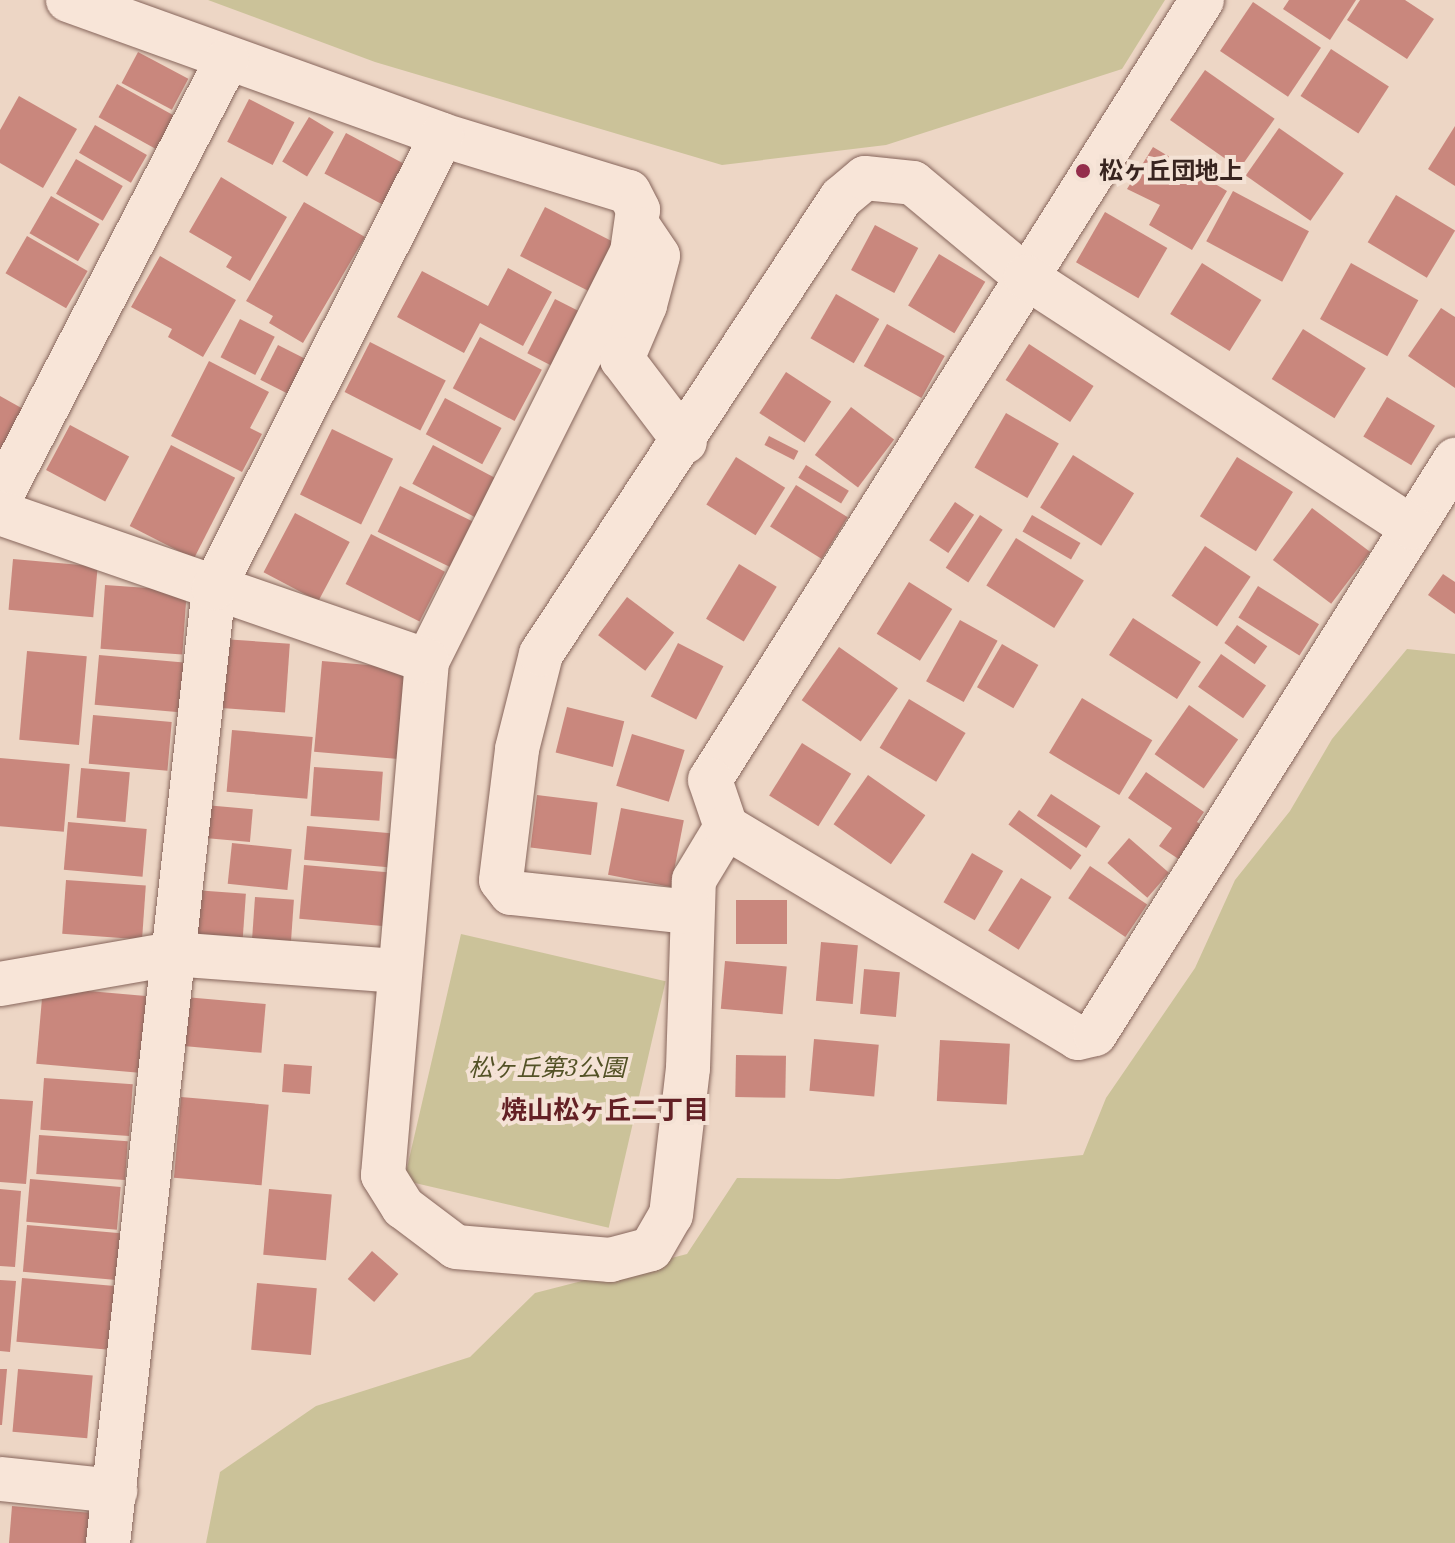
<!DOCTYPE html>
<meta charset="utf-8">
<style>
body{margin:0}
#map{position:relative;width:1455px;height:1543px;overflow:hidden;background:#edd6c5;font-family:"IBM Plex Serif","Noto Sans JP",serif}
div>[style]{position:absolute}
.green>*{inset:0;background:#cbc299;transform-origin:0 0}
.building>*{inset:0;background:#c9877d;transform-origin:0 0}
.roads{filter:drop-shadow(0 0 2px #87665c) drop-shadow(0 0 2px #87665c)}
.minor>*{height:44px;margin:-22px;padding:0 22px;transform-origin:22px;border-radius:22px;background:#f8e5d8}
.dots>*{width:22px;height:22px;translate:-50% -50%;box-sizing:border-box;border:4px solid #f4e2d5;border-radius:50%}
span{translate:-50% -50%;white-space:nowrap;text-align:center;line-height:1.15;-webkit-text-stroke:8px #f4e2d5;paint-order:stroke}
.poi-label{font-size:24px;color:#38241f;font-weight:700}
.left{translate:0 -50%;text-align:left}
.park-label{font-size:24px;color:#535226;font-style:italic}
.neighbourhood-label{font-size:26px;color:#632025;font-weight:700}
</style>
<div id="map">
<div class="green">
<div style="clip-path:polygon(208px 0,1165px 0,1122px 69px,886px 145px,722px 165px,375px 62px)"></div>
<div style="clip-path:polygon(1407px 649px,1455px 654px,1455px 1543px,206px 1543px,220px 1472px,316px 1406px,470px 1357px,535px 1293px,687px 1254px,737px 1178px,839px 1179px,1083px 1155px,1106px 1098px,1195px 968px,1235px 880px,1290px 811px,1332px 739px)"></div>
<div style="left:461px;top:934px;width:210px;height:253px;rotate:13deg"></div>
</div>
<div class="building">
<div style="clip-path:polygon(1289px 0,1356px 0,1330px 40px,1283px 9px)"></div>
<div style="clip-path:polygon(1360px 0,1405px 0,1434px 19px,1407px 59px,1347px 20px)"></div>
<div style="left:1253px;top:2px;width:82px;height:59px;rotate:34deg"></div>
<div style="left:1331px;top:49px;width:69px;height:56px;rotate:33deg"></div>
<div style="left:138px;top:52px;width:57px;height:35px;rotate:28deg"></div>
<div style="left:1205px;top:70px;width:85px;height:61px;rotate:35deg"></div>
<div style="left:117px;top:84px;width:66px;height:38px;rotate:29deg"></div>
<div style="clip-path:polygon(19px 96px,77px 129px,43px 188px,0 163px,0 130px)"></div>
<div style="left:249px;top:99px;width:51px;height:48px;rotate:27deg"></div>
<div style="left:309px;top:117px;width:29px;height:52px;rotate:31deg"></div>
<div style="left:95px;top:125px;width:60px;height:32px;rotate:30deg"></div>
<div style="clip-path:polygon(1455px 126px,1455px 186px,1428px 169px)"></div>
<div style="left:1279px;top:128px;width:79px;height:58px;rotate:35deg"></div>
<div style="left:346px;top:133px;width:70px;height:46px;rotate:28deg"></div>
<div style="clip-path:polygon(1153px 147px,1227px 191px,1192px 250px,1149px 225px,1160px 205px,1127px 189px)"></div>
<div style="left:76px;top:159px;width:54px;height:40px;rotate:30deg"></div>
<div style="clip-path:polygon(221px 177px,287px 217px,250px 281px,226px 267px,232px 257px,189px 232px)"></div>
<div style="left:1233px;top:191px;width:86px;height:57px;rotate:28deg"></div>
<div style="left:1396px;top:195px;width:69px;height:55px;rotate:31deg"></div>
<div style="left:51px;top:196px;width:56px;height:43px;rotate:30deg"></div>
<div style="clip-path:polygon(304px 202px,365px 237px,303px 343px,269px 323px,273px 316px,246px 301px)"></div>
<div style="left:545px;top:207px;width:84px;height:55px;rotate:27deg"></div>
<div style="left:1105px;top:212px;width:72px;height:58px;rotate:30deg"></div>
<div style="left:875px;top:225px;width:49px;height:51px;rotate:28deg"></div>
<div style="left:27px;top:236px;width:70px;height:43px;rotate:30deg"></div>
<div style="left:939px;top:254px;width:54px;height:60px;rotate:31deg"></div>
<div style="clip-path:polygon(160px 256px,236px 300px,203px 357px,168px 337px,172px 329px,131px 307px)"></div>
<div style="left:1202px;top:263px;width:70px;height:60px;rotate:32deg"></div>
<div style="left:1351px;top:263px;width:77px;height:64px;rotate:29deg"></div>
<div style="clip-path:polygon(508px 268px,552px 292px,523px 346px,480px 323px,464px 353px,397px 317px,422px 271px,488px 306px)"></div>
<div style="left:836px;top:294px;width:50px;height:51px;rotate:30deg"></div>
<div style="left:555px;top:299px;width:48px;height:61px;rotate:27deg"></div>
<div style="clip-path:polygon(1441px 308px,1455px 317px,1455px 388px,1408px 356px)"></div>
<div style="left:240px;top:319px;width:39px;height:43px;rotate:27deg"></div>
<div style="left:887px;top:324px;width:66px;height:48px;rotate:29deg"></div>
<div style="left:1303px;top:329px;width:74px;height:59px;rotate:32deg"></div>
<div style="left:480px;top:337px;width:70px;height:58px;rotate:28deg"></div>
<div style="left:370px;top:342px;width:85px;height:56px;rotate:27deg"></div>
<div style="left:1029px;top:344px;width:77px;height:43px;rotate:33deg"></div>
<div style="left:278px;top:345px;width:31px;height:39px;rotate:27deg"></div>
<div style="clip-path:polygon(209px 361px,269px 392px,250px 428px,262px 434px,242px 472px,171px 436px)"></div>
<div style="left:786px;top:372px;width:54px;height:49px;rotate:33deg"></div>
<div style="clip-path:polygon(0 396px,25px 410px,0 454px)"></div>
<div style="left:1387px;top:397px;width:56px;height:46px;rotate:31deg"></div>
<div style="left:445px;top:398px;width:64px;height:41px;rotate:28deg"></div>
<div style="left:851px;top:407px;width:54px;height:60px;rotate:37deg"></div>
<div style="left:1006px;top:413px;width:61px;height:63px;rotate:30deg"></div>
<div style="left:70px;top:425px;width:67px;height:51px;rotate:28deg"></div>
<div style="left:332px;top:429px;width:68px;height:73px;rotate:26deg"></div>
<div style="left:769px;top:436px;width:33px;height:10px;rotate:27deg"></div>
<div style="left:171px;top:445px;width:72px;height:91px;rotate:27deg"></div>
<div style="left:433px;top:445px;width:78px;height:44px;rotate:28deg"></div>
<div style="left:1073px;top:455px;width:72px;height:62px;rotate:32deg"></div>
<div style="left:736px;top:457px;width:58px;height:56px;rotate:32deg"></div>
<div style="left:1237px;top:457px;width:66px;height:70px;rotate:32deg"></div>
<div style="left:806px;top:465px;width:50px;height:15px;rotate:31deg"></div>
<div style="left:796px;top:485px;width:61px;height:49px;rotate:32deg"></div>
<div style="left:400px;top:486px;width:81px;height:51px;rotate:26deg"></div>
<div style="left:955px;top:502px;width:23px;height:46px;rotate:34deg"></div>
<div style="left:1312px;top:508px;width:73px;height:65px;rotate:37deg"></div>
<div style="left:295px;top:513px;width:62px;height:67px;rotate:28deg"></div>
<div style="left:980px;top:515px;width:27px;height:63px;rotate:33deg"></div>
<div style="left:1032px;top:515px;width:56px;height:19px;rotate:30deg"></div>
<div style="left:371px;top:534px;width:83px;height:56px;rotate:27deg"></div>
<div style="left:1016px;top:538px;width:80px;height:56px;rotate:32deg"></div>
<div style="left:1205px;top:546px;width:55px;height:60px;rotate:34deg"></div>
<div style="left:13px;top:559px;width:85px;height:51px;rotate:5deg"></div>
<div style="left:739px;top:564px;width:44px;height:64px;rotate:31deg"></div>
<div style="clip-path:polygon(1443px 574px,1455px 582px,1455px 614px,1428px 595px)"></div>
<div style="left:909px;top:582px;width:51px;height:61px;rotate:32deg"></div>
<div style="left:105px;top:585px;width:82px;height:64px;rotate:4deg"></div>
<div style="left:1258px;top:586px;width:72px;height:37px;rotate:32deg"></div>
<div style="left:627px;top:597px;width:59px;height:48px;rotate:37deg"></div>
<div style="left:1133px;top:618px;width:81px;height:44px;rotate:33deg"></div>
<div style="left:960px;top:620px;width:43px;height:70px;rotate:29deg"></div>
<div style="left:1237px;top:625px;width:37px;height:22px;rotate:35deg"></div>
<div style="left:223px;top:639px;width:67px;height:69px;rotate:4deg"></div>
<div style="left:678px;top:643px;width:51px;height:60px;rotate:27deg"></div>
<div style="left:1002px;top:644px;width:42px;height:50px;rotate:30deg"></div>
<div style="left:839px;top:647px;width:72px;height:65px;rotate:35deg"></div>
<div style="left:27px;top:651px;width:60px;height:89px;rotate:5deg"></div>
<div style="left:1221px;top:654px;width:55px;height:40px;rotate:35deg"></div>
<div style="left:99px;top:655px;width:85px;height:50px;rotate:5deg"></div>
<div style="left:322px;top:661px;width:96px;height:91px;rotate:5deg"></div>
<div style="left:1082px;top:698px;width:82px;height:64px;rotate:31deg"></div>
<div style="left:909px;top:699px;width:66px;height:57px;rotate:31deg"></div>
<div style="left:1189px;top:705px;width:60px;height:60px;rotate:35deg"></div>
<div style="left:567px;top:707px;width:59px;height:47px;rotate:14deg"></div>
<div style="left:93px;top:715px;width:79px;height:49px;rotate:5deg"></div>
<div style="left:232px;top:730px;width:81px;height:62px;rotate:5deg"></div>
<div style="left:632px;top:734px;width:55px;height:54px;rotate:17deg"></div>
<div style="left:802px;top:743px;width:58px;height:62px;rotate:32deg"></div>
<div style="left:0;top:758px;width:70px;height:68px;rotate:5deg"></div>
<div style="left:314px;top:767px;width:69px;height:49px;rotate:4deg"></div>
<div style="left:81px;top:768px;width:49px;height:50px;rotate:5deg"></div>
<div style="clip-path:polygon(1146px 772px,1204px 812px,1197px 822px,1213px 832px,1189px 866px,1159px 846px,1172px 828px,1128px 798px)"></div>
<div style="left:868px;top:775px;width:70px;height:60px;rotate:35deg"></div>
<div style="left:1051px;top:794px;width:59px;height:26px;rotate:33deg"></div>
<div style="left:537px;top:795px;width:61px;height:53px;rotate:7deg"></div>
<div style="left:205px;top:805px;width:48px;height:33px;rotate:5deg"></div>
<div style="left:621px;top:808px;width:64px;height:68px;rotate:11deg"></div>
<div style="left:1019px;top:810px;width:77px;height:18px;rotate:36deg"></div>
<div style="left:68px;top:822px;width:79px;height:48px;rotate:5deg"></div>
<div style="left:307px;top:826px;width:93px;height:34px;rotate:5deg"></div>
<div style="left:1129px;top:838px;width:53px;height:33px;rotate:41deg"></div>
<div style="left:232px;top:843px;width:60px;height:41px;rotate:6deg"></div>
<div style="left:972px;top:853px;width:36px;height:57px;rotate:30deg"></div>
<div style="left:304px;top:865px;width:101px;height:54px;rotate:5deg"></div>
<div style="left:1090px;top:866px;width:69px;height:39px;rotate:34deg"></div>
<div style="left:1021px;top:878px;width:36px;height:62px;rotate:32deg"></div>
<div style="left:66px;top:880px;width:80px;height:54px;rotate:4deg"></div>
<div style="left:194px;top:890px;width:52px;height:46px;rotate:4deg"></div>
<div style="left:255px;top:897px;width:39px;height:47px;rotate:4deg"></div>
<div style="left:787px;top:900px;width:44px;height:51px;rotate:90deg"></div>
<div style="left:821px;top:942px;width:37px;height:59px;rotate:5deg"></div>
<div style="left:725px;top:961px;width:62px;height:48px;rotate:5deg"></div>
<div style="left:864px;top:969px;width:36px;height:45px;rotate:5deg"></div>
<div style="left:43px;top:987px;width:106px;height:77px;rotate:5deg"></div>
<div style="left:185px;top:997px;width:81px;height:49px;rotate:5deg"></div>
<div style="left:814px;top:1039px;width:65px;height:52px;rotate:5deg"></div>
<div style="left:940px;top:1040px;width:70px;height:61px;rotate:3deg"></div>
<div style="left:736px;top:1055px;width:50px;height:42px;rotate:1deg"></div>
<div style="left:284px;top:1064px;width:28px;height:28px;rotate:4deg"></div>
<div style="left:44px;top:1078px;width:89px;height:52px;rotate:4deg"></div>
<div style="left:181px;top:1097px;width:88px;height:81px;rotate:5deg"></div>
<div style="clip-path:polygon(0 1099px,33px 1101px,26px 1184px,0 1182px)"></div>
<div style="left:39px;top:1135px;width:89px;height:39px;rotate:4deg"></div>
<div style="left:30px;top:1179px;width:91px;height:43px;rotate:5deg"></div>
<div style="clip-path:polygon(0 1189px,21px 1191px,15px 1267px,0 1266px)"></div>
<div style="left:269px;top:1189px;width:63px;height:66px;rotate:5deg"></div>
<div style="left:27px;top:1225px;width:94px;height:47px;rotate:5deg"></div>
<div style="left:372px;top:1251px;width:35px;height:37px;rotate:41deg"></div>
<div style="left:22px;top:1278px;width:96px;height:64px;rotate:5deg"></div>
<div style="clip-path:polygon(0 1280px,16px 1281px,10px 1352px,0 1351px)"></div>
<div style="left:257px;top:1283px;width:60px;height:67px;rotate:5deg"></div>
<div style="clip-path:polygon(0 1369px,7px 1369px,2px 1425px,0 1425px)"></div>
<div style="left:18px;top:1369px;width:75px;height:63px;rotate:5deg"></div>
<div style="clip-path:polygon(12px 1506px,92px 1513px,89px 1543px,9px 1543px)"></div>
</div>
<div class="roads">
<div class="minor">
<div style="left:68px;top:0;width:398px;rotate:19.8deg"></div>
<div style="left:442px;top:135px;width:195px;rotate:17deg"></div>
<div style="left:629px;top:192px;width:20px;rotate:63deg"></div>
<div style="left:638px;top:210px;width:42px;rotate:98.1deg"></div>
<div style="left:632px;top:252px;width:457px;rotate:116.6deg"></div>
<div style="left:427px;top:661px;width:516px;rotate:94.89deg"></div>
<div style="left:383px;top:1175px;width:38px;rotate:58deg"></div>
<div style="left:403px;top:1207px;width:66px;rotate:37deg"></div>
<div style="left:456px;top:1247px;width:155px;rotate:4.8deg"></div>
<div style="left:610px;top:1260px;width:42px;rotate:-15deg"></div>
<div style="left:651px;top:1249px;width:39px;rotate:-60deg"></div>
<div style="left:671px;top:1215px;width:148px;rotate:-83.4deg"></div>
<div style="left:688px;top:1068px;width:188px;rotate:-88.2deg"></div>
<div style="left:694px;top:880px;width:62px;rotate:-58.9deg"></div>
<div style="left:1202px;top:0;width:922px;rotate:122.24deg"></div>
<div style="left:710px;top:780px;width:50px;rotate:71.2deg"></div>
<div style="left:726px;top:827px;width:410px;rotate:30.9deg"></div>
<div style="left:1078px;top:1038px;width:17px;rotate:-13deg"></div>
<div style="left:1095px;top:1034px;width:678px;rotate:-57.9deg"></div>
<div style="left:640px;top:229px;width:32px;rotate:56deg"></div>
<div style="left:658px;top:256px;width:51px;rotate:104.9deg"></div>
<div style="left:645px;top:305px;width:59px;rotate:113.1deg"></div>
<div style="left:622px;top:359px;width:104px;rotate:52.8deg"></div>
<div style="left:0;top:498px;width:493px;rotate:-62.6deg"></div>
<div style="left:0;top:513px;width:452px;rotate:19.1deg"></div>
<div style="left:690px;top:912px;width:180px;rotate:-173.9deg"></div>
<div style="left:511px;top:893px;width:16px;rotate:-128deg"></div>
<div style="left:501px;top:880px;width:132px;rotate:-83deg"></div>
<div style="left:517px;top:749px;width:98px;rotate:-75.8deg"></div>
<div style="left:541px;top:654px;width:546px;rotate:-56.66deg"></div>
<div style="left:841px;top:198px;width:31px;rotate:-40deg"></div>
<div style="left:865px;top:178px;width:48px;rotate:5.9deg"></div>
<div style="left:913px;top:183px;width:147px;rotate:39.8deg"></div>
<div style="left:1026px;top:277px;width:460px;rotate:33deg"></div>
<div style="left:0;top:984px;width:175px;rotate:-9.9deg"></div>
<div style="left:172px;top:954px;width:228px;rotate:4.3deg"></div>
<div style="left:0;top:1479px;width:116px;rotate:6deg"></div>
<div style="left:108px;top:1543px;width:961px;rotate:-83.67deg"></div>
<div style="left:214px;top:588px;width:507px;rotate:-63.28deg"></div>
</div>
</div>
<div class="dots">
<div style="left:1083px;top:171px;background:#942e4c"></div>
</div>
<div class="poi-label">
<span class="left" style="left:1099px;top:171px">松ヶ丘団地上</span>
</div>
<div class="park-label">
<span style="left:547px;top:1068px">松ヶ丘第3公園</span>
</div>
<div class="neighbourhood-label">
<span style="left:605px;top:1110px">焼山松ヶ丘二丁目</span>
</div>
</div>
